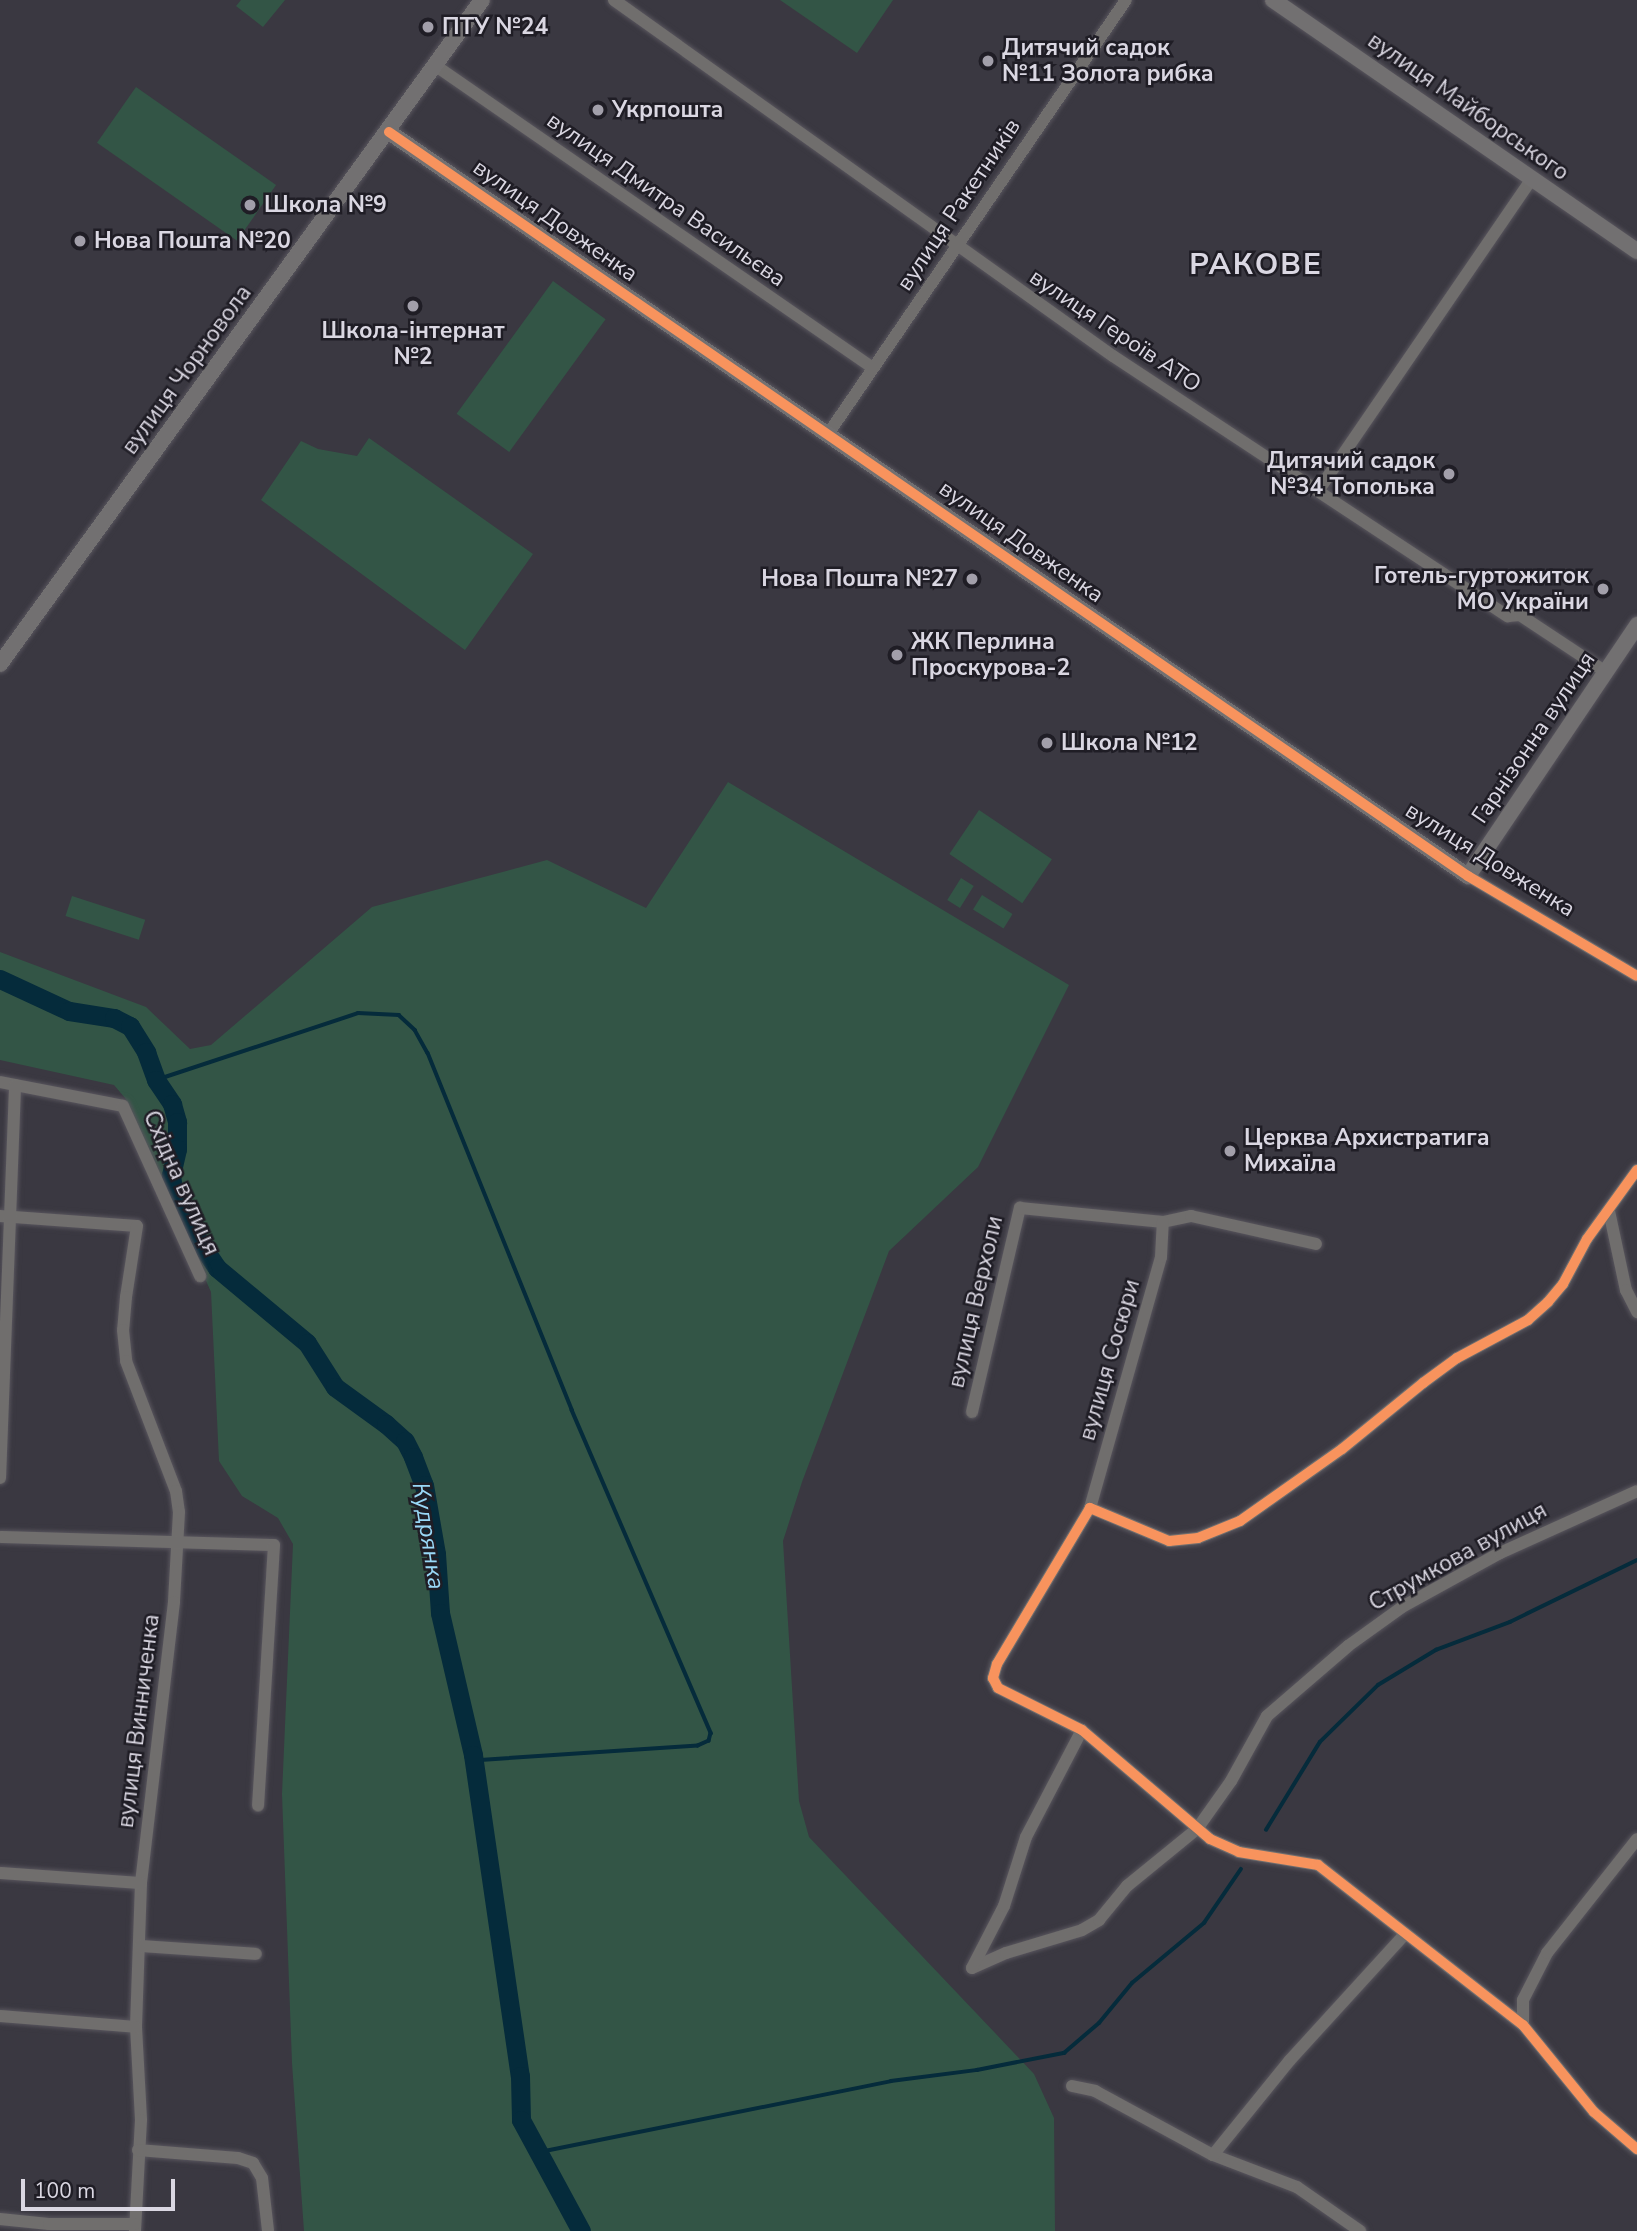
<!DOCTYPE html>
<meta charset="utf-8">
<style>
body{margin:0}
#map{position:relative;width:1637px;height:2231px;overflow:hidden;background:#3a3841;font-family:"Nunito Sans",sans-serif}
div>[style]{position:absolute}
.green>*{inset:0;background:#335546;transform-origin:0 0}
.stream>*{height:3.5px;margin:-1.75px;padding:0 1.75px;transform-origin:1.75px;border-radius:1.75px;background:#052b3b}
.river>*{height:19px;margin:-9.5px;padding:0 9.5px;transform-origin:9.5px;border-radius:9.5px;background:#052b3b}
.roads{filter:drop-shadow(0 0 2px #58555d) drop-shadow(0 0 2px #58555d)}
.street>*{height:12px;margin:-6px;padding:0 6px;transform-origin:6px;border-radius:6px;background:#706e6d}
.secondary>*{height:16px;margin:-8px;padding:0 8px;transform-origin:8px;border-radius:8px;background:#727071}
.cycleway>*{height:10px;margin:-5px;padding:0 5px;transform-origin:5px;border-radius:5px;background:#f8935d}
.dots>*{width:19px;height:19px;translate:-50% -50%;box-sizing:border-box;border:4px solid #1f1d25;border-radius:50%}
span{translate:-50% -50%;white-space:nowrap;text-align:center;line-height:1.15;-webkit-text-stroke:5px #1f1d25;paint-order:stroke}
.poi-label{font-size:23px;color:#dad7e2;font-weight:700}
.left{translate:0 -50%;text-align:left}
.right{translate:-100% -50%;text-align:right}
.street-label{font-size:23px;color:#dad7e2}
.water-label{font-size:24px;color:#99d8f7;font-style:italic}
.district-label{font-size:30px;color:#dad7e2;font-weight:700;letter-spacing:2px}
.scale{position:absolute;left:21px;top:2179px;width:154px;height:32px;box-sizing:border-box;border:4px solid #dad7e2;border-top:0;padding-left:9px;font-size:21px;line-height:24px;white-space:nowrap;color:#dad7e2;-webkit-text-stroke:5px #1f1d25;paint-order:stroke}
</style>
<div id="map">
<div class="green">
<div style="clip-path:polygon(241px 0,285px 0,263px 27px,236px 6px)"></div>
<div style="clip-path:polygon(780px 0,893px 0,857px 53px)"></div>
<div style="left:136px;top:87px;width:171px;height:68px;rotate:35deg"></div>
<div style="left:553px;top:281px;width:65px;height:164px;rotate:36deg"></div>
<div style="clip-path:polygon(369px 438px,533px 554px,465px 650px,261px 500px,301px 441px,318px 449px,357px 456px)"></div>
<div style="clip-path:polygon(728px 782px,1069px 985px,978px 1167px,889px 1251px,802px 1482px,783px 1541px,799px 1801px,809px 1837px,1034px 2074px,1054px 2118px,1055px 2231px,304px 2231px,292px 2063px,282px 1794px,293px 1544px,278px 1518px,242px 1496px,219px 1461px,211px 1292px,125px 1098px,114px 1085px,0 1060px,0 952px,146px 1007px,190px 1049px,211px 1045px,372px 907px,547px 860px,646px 908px)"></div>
<div style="left:979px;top:810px;width:88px;height:53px;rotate:34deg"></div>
<div style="left:961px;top:878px;width:15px;height:26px;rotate:32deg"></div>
<div style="left:982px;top:895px;width:36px;height:17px;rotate:32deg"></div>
<div style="left:72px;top:896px;width:77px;height:21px;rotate:18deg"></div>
</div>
<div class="stream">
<div style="left:156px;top:1080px;width:213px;rotate:-18.3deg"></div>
<div style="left:358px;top:1013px;width:41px;rotate:2.8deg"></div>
<div style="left:399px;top:1015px;width:22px;rotate:43deg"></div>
<div style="left:415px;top:1030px;width:26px;rotate:61deg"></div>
<div style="left:428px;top:1053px;width:385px;rotate:68deg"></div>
<div style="left:572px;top:1410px;width:352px;rotate:66.7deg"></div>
<div style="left:711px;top:1733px;width:8px;rotate:104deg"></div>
<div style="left:709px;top:1741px;width:12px;rotate:156deg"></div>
<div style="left:698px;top:1746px;width:225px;rotate:176.2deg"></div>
<div style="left:1266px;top:1830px;width:103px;rotate:-58.5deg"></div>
<div style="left:1320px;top:1742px;width:81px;rotate:-44.5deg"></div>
<div style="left:1378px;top:1685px;width:68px;rotate:-31.1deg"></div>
<div style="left:1436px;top:1650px;width:79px;rotate:-20.7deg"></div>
<div style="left:1510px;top:1622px;width:141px;rotate:-26deg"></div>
<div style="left:540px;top:2152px;width:358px;rotate:-11.4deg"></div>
<div style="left:891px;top:2081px;width:87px;rotate:-7.3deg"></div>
<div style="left:977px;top:2070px;width:89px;rotate:-11.1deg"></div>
<div style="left:1064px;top:2053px;width:46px;rotate:-40.6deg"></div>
<div style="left:1099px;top:2023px;width:52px;rotate:-50.5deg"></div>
<div style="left:1132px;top:1983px;width:94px;rotate:-39.8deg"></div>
<div style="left:1204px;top:1923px;width:65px;rotate:-55.6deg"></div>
</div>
<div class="river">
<div style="left:0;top:979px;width:76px;rotate:24.9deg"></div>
<div style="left:69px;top:1011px;width:46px;rotate:8.8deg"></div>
<div style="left:114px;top:1018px;width:18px;rotate:27deg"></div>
<div style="left:130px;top:1026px;width:31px;rotate:58deg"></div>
<div style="left:146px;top:1052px;width:30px;rotate:70deg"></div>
<div style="left:156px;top:1080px;width:29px;rotate:56deg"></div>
<div style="left:172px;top:1104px;width:19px;rotate:74deg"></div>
<div style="left:177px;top:1122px;width:27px;rotate:90deg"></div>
<div style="left:177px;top:1149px;width:27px;rotate:103deg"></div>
<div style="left:171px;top:1175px;width:21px;rotate:82deg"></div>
<div style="left:174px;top:1196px;width:43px;rotate:62.2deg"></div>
<div style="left:194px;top:1234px;width:41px;rotate:55.9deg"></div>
<div style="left:217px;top:1268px;width:117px;rotate:39.8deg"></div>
<div style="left:307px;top:1343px;width:52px;rotate:57.5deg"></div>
<div style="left:335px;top:1387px;width:63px;rotate:36deg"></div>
<div style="left:386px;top:1424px;width:25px;rotate:42deg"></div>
<div style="left:405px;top:1441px;width:18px;rotate:63deg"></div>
<div style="left:413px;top:1457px;width:30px;rotate:69deg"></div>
<div style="left:424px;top:1485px;width:70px;rotate:80.1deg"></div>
<div style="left:436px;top:1554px;width:59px;rotate:86.1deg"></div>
<div style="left:440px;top:1613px;width:146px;rotate:76.9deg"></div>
<div style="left:473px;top:1755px;width:324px;rotate:81.7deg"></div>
<div style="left:520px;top:2076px;width:44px;rotate:88.7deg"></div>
<div style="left:521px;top:2120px;width:126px;rotate:61.6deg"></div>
</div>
<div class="roads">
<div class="street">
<div style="left:614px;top:0;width:613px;rotate:35.51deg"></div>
<div style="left:1113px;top:356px;width:473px;rotate:33.4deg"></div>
<div style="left:1508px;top:616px;width:12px;rotate:-5deg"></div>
<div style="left:1520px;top:615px;width:103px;rotate:33.5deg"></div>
<div style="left:436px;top:66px;width:531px;rotate:34.65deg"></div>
<div style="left:828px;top:434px;width:526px;rotate:-55.53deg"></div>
<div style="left:1318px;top:491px;width:378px;rotate:-55.6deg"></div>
<div style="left:1468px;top:876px;width:196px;rotate:30.6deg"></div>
<div style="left:0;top:1082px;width:125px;rotate:11deg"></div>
<div style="left:123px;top:1106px;width:187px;rotate:65.6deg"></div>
<div style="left:1637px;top:1170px;width:85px;rotate:125.9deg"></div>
<div style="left:1587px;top:1239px;width:51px;rotate:118.1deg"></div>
<div style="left:1563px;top:1284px;width:23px;rotate:130deg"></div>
<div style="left:1548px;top:1302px;width:27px;rotate:138deg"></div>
<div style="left:1528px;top:1320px;width:81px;rotate:151.8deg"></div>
<div style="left:1457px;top:1358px;width:42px;rotate:143.7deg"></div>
<div style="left:1423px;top:1383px;width:104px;rotate:140.8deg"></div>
<div style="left:1342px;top:1449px;width:125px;rotate:144.8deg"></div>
<div style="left:1240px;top:1521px;width:45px;rotate:158deg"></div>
<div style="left:1198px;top:1538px;width:29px;rotate:174deg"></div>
<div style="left:1169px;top:1541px;width:86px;rotate:-157.3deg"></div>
<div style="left:1090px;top:1508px;width:182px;rotate:120.8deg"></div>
<div style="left:997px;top:1664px;width:15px;rotate:106deg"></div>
<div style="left:993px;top:1678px;width:11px;rotate:63deg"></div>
<div style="left:998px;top:1688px;width:94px;rotate:26.6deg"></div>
<div style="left:1082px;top:1730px;width:168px;rotate:40.4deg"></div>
<div style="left:1210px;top:1839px;width:32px;rotate:24deg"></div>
<div style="left:1239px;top:1852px;width:80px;rotate:9.3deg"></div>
<div style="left:1318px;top:1865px;width:260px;rotate:38deg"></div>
<div style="left:1523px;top:2025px;width:112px;rotate:50.8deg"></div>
<div style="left:1594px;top:2112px;width:57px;rotate:40.7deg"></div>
<div style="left:1609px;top:1211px;width:81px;rotate:77.9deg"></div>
<div style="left:1626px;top:1290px;width:25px;rotate:63deg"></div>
<div style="left:0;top:1216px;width:137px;rotate:4.2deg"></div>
<div style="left:137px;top:1226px;width:72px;rotate:98.8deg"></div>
<div style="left:126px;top:1297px;width:33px;rotate:95deg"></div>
<div style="left:123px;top:1330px;width:31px;rotate:84deg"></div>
<div style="left:126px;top:1361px;width:139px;rotate:69deg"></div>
<div style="left:176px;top:1491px;width:21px;rotate:82deg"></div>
<div style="left:179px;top:1512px;width:90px;rotate:93.2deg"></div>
<div style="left:174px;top:1602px;width:283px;rotate:96.7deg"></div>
<div style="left:141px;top:1883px;width:144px;rotate:92deg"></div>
<div style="left:136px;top:2027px;width:93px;rotate:86.9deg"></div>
<div style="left:141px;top:2120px;width:111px;rotate:93.1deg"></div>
<div style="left:972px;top:1412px;width:210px;rotate:-76.8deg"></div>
<div style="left:1020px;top:1208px;width:144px;rotate:5.6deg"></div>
<div style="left:1163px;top:1222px;width:29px;rotate:-12deg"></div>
<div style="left:1191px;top:1216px;width:128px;rotate:12.6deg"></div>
<div style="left:0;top:1478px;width:393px;rotate:-87.8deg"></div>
<div style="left:1090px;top:1508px;width:261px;rotate:-74.2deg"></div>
<div style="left:1161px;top:1257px;width:35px;rotate:-87deg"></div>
<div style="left:0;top:1537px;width:274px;rotate:1.7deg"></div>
<div style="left:274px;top:1545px;width:261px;rotate:93.5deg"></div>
<div style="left:0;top:1873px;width:141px;rotate:4.1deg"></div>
<div style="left:140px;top:1946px;width:116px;rotate:3.9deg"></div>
<div style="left:972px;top:1968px;width:37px;rotate:-24deg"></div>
<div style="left:1006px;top:1953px;width:79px;rotate:-16.8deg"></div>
<div style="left:1082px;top:1930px;width:20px;rotate:-30deg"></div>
<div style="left:1099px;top:1920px;width:44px;rotate:-50.5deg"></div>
<div style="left:1127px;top:1886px;width:90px;rotate:-39.2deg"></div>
<div style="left:1197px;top:1829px;width:59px;rotate:-54.7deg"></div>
<div style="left:1231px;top:1781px;width:74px;rotate:-61deg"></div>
<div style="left:1267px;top:1716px;width:107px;rotate:-40.8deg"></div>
<div style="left:1348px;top:1646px;width:67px;rotate:-35.8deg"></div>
<div style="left:1402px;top:1607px;width:112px;rotate:-28.9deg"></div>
<div style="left:1500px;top:1553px;width:150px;rotate:-24.3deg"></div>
<div style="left:972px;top:1968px;width:70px;rotate:-62.7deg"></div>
<div style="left:1004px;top:1906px;width:72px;rotate:-72.3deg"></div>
<div style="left:1026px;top:1837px;width:121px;rotate:-62.4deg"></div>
<div style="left:0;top:2016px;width:136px;rotate:4.6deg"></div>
<div style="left:1523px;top:2025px;width:25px;rotate:-90deg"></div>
<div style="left:1523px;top:2000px;width:53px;rotate:-62.9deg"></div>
<div style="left:1547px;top:1953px;width:145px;rotate:-51.7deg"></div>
<div style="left:1072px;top:2086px;width:24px;rotate:12deg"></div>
<div style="left:1095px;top:2091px;width:134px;rotate:28.5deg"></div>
<div style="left:1213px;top:2155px;width:90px;rotate:20.9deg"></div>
<div style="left:1297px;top:2187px;width:77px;rotate:34.9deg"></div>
<div style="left:138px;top:2150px;width:100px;rotate:4.6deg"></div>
<div style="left:238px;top:2158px;width:16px;rotate:18deg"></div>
<div style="left:253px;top:2163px;width:17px;rotate:59deg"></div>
<div style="left:262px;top:2178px;width:53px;rotate:83.5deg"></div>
<div style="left:1213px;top:2155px;width:122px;rotate:-51deg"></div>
<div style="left:1290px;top:2060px;width:169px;rotate:-47.6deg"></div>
<div style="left:0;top:2219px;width:49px;rotate:5.8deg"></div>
<div style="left:49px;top:2224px;width:86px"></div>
</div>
<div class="secondary">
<div style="left:1273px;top:0;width:442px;rotate:34.6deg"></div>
<div style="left:389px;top:132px;width:1311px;rotate:34.59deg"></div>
<div style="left:1468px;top:876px;width:303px;rotate:-56deg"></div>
<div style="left:0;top:664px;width:820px;rotate:-54.02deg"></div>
</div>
</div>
<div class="cycleway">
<div style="left:389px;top:132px;width:1311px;rotate:34.59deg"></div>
<div style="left:1468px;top:876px;width:196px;rotate:30.6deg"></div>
<div style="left:1637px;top:1170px;width:85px;rotate:125.9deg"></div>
<div style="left:1587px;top:1239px;width:51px;rotate:118.1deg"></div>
<div style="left:1563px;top:1284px;width:23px;rotate:130deg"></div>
<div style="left:1548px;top:1302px;width:27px;rotate:138deg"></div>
<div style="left:1528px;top:1320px;width:81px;rotate:151.8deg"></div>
<div style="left:1457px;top:1358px;width:42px;rotate:143.7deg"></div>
<div style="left:1423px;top:1383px;width:104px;rotate:140.8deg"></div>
<div style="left:1342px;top:1449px;width:125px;rotate:144.8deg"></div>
<div style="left:1240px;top:1521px;width:45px;rotate:158deg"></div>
<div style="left:1198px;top:1538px;width:29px;rotate:174deg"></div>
<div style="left:1169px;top:1541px;width:86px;rotate:-157.3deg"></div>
<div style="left:1090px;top:1508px;width:182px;rotate:120.8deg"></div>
<div style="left:997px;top:1664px;width:15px;rotate:106deg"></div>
<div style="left:993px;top:1678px;width:11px;rotate:63deg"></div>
<div style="left:998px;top:1688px;width:94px;rotate:26.6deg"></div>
<div style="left:1082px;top:1730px;width:168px;rotate:40.4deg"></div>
<div style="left:1210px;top:1839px;width:32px;rotate:24deg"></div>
<div style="left:1239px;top:1852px;width:80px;rotate:9.3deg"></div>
<div style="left:1318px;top:1865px;width:260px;rotate:38deg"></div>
<div style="left:1523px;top:2025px;width:112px;rotate:50.8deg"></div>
<div style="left:1594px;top:2112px;width:57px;rotate:40.7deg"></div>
</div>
<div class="dots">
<div style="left:428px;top:27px;background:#a29faa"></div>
<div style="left:988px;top:61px;background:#a29faa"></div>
<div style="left:598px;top:110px;background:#a29faa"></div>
<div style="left:250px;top:205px;background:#a29faa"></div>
<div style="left:80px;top:241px;background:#a29faa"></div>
<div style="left:413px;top:306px;background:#a29faa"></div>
<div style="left:1449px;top:474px;background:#a29faa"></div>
<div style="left:972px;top:579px;background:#a29faa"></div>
<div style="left:1603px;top:589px;background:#a29faa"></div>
<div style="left:897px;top:655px;background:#a29faa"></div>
<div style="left:1047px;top:743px;background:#a29faa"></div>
<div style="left:1230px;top:1151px;background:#a29faa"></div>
</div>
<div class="poi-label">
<span class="left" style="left:442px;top:27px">ПТУ №24</span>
<span class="left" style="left:1002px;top:61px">Дитячий садок<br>№11 Золота рибка</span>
<span class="left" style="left:612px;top:110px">Укрпошта</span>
<span class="left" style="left:264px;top:205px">Школа №9</span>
<span class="left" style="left:94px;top:241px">Нова Пошта №20</span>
<span style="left:413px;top:344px">Школа-інтернат<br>№2</span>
<span class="right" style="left:1435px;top:474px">Дитячий садок<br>№34 Тополька</span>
<span class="right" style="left:1589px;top:589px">Готель-гуртожиток<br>МО України</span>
<span class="right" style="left:958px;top:579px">Нова Пошта №27</span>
<span class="left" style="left:911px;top:655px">ЖК Перлина<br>Проскурова-2</span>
<span class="left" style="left:1061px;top:743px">Школа №12</span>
<span class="left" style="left:1244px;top:1151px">Церква Архистратига<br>Михаїла</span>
</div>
<div class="street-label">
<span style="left:1468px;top:107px;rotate:35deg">вулиця Майборського</span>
<span style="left:666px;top:200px;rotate:35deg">вулиця Дмитра Васильєва</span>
<span style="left:959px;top:205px;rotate:-56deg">вулиця Ракетників</span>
<span style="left:555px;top:221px;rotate:35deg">вулиця Довженка</span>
<span style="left:1115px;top:331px;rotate:34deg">вулиця Героїв АТО</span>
<span style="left:187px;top:370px;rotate:-54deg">вулиця Чорновола</span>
<span style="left:1021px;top:542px;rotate:35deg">вулиця Довженка</span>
<span style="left:1534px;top:738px;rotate:-56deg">Гарнізонна вулиця</span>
<span style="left:1490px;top:860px;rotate:32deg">вулиця Довженка</span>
<span style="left:181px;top:1183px;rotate:66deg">Східна вулиця</span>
<span style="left:976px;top:1302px;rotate:-77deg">вулиця Верхоли</span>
<span style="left:1110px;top:1360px;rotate:-74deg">вулиця Сосюри</span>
<span style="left:1458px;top:1557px;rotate:-29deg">Струмкова вулиця</span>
<span style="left:139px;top:1721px;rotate:-83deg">вулиця Винниченка</span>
</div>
<div class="water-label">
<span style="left:428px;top:1536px;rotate:81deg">Кудрянка</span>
</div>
<div class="district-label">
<span style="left:1256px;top:265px">РАКОВЕ</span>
</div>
<div class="scale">100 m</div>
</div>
